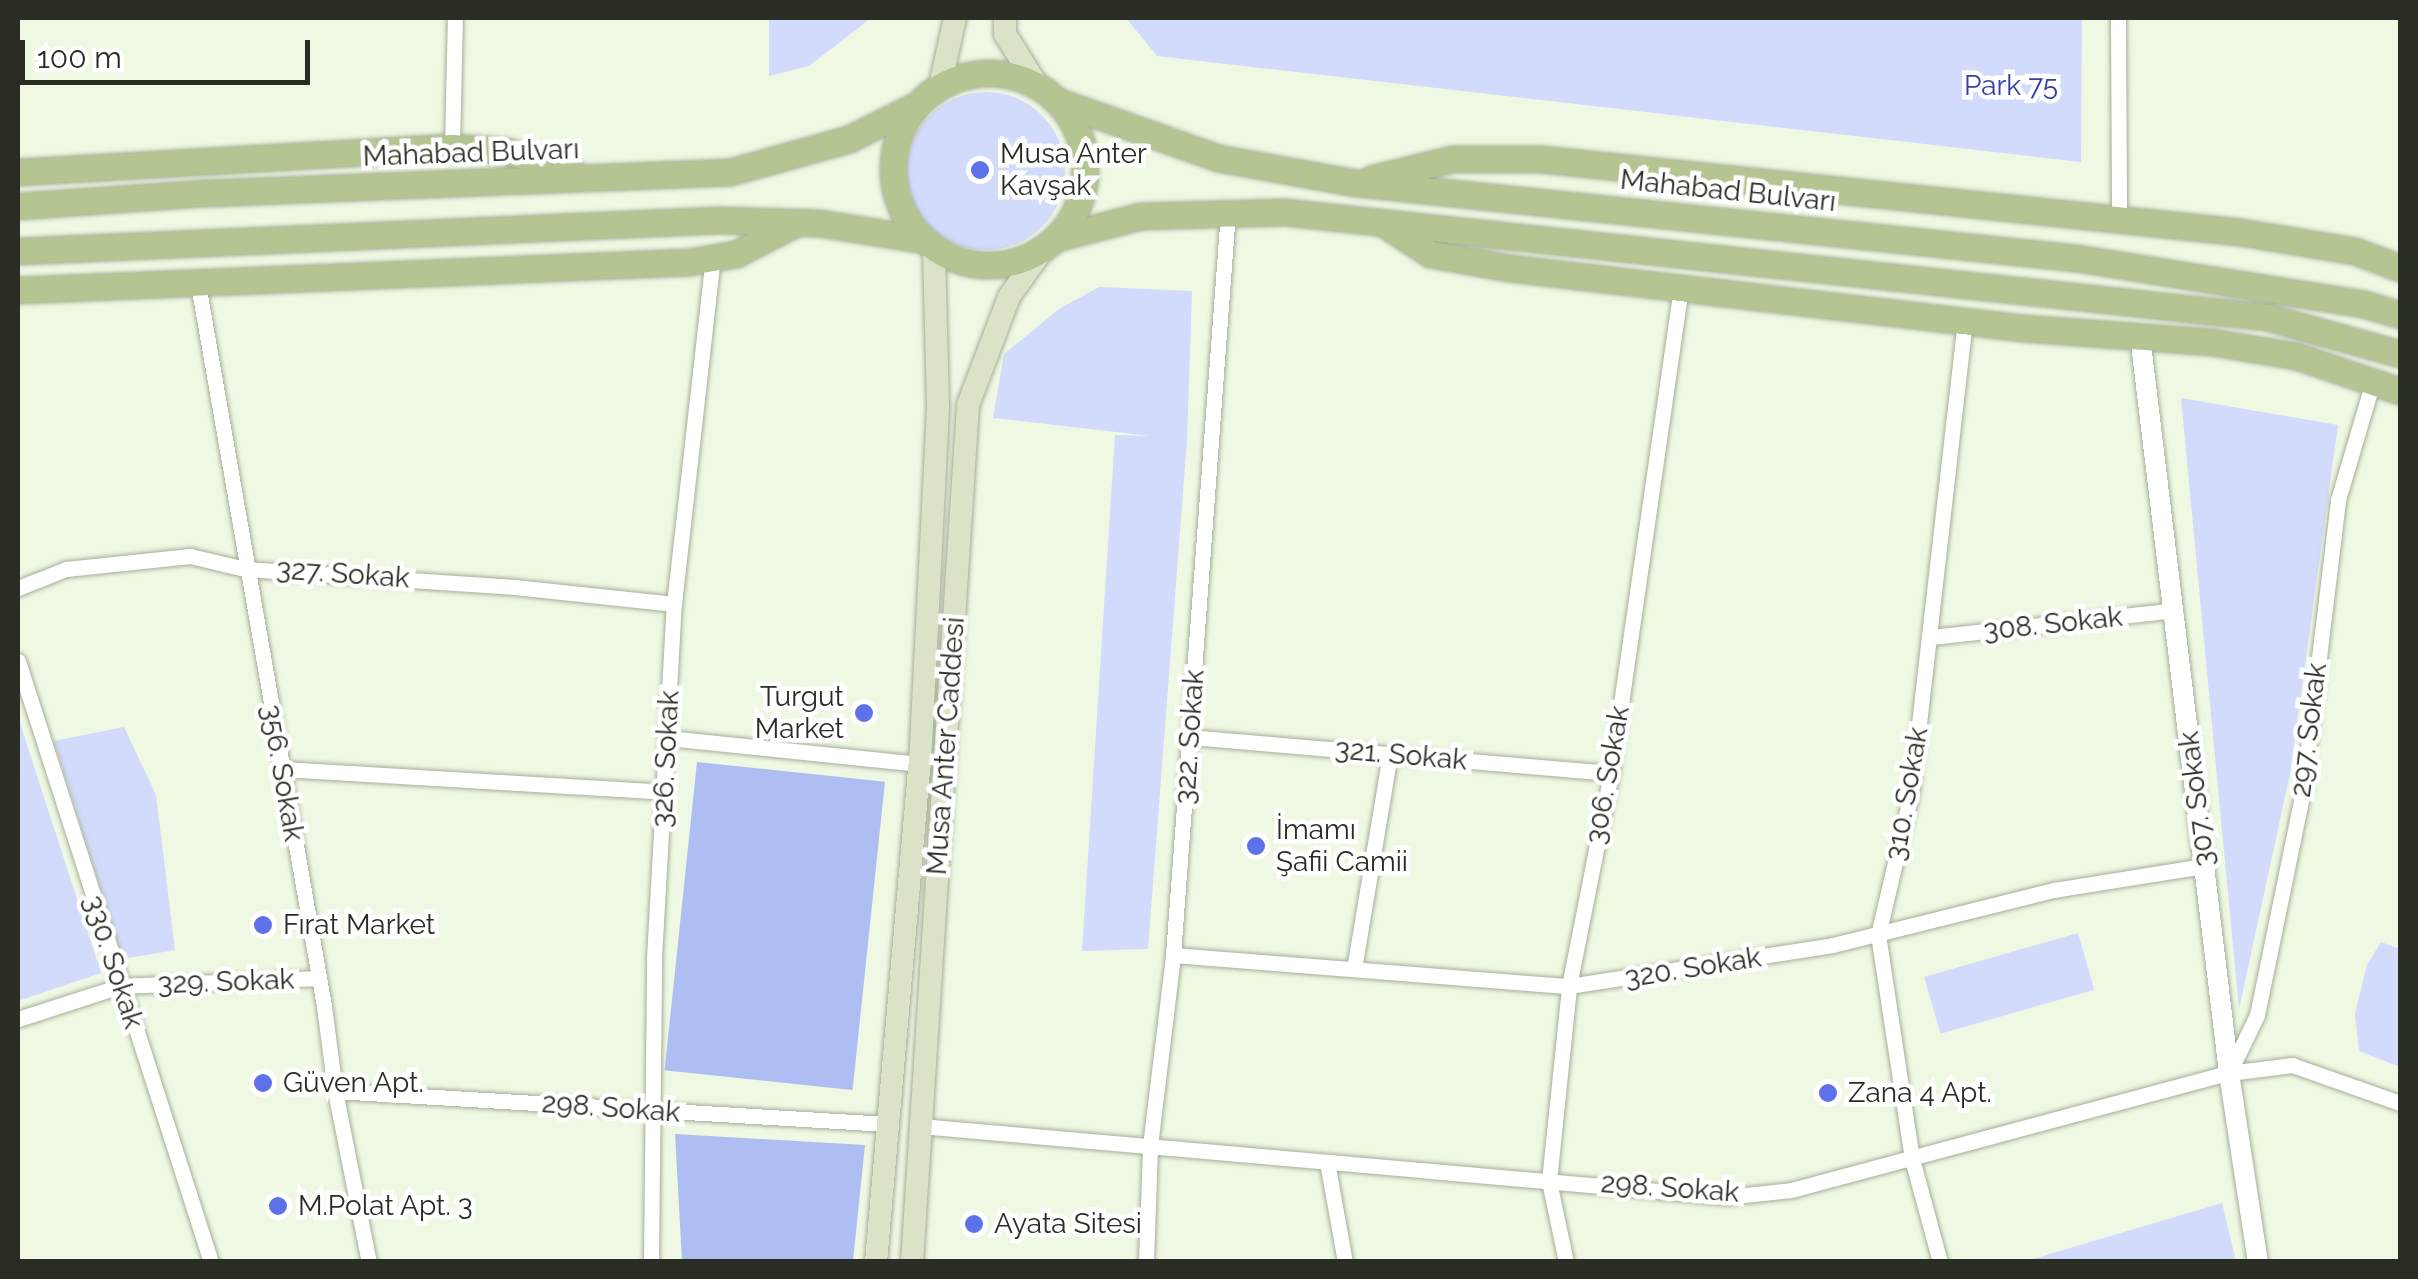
<!DOCTYPE html>
<meta charset="utf-8">
<style>
body{margin:0}
#map{position:relative;width:2418px;height:1279px;overflow:hidden;background:#eff8e2;font-family:Raleway,sans-serif}
div>[style]{position:absolute}
.green>*{inset:0;background:#d2dbfc;transform-origin:0 0}
.round{border-radius:50%}
.forest>*{inset:0;background:#afbef2;transform-origin:0 0}
.roads{filter:drop-shadow(0 0 2px #a6ae99) drop-shadow(0 0 2px #a6ae99)}
.minor>*{height:15px;margin:-7.5px;padding:0 7.5px;transform-origin:7.5px;border-radius:7.5px;background:#fff}
.tertiary>*{height:20px;margin:-10px;padding:0 10px;transform-origin:10px;border-radius:10px;background:#fff}
.secondary>*{height:22px;margin:-11px;padding:0 11px;transform-origin:11px;border-radius:11px;background:#dae2c8}
.primary>*{height:25px;margin:-12.5px;padding:0 12.5px;transform-origin:12.5px;border-radius:12.5px;background:#b5c591}
.primary>.ring{margin:-12.5px;padding:0;box-sizing:content-box;background:none;border:25px solid #b5c591;border-radius:50%}
.dots>*{width:28px;height:28px;translate:-50% -50%;box-sizing:border-box;border:5px solid #fff;border-radius:50%}
span{translate:-50% -50%;white-space:nowrap;text-align:center;line-height:1.15;-webkit-text-stroke:9px #fff;paint-order:stroke}
.park-label{font-size:28px;color:#3440a2}
.street-label{font-size:28px;color:#2a2d24}
.poi-label{font-size:28px;color:#2a2d24}
.left{translate:0 -50%;text-align:left}
.right{translate:-100% -50%;text-align:right}
.frame{position:absolute;inset:0;border:20px solid #2a2d24;pointer-events:none}
.scale{position:absolute;left:20px;top:40px;width:290px;height:45px;box-sizing:border-box;border:5px solid #2a2d24;border-top:0;padding-left:12px;font-size:30px;line-height:35px;white-space:nowrap;color:#2a2d24;-webkit-text-stroke:8px #fff;paint-order:stroke}
</style>
<div id="map">
<div class="green">
<div style="clip-path:polygon(769px 18px,871px 18px,809px 66px,769px 76px)"></div>
<div style="clip-path:polygon(1126px 18px,2082px 18px,2081px 162px,1157px 56px)"></div>
<div class="round" style="left:907px;top:92px;width:158px;height:158px"></div>
<div style="clip-path:polygon(1099px 287px,1192px 291px,1187px 440px,1148px 949px,1082px 951px,1115px 435px,1151px 436px,993px 418px,1004px 354px,1059px 309px)"></div>
<div style="clip-path:polygon(2181px 398px,2338px 425px,2290px 774px,2239px 1009px)"></div>
<div style="clip-path:polygon(18px 717px,101px 973px,18px 1001px)"></div>
<div style="clip-path:polygon(124px 727px,156px 795px,175px 950px,123px 959px,54px 741px)"></div>
<div style="left:2078px;top:933px;width:59px;height:160px;rotate:74deg"></div>
<div style="clip-path:polygon(2381px 942px,2400px 949px,2400px 1067px,2359px 1051px,2355px 1014px,2367px 965px)"></div>
<div style="clip-path:polygon(2222px 1203px,2236px 1261px,2026px 1261px)"></div>
</div>
<div class="forest">
<div style="left:697px;top:762px;width:189px;height:310px;rotate:6deg"></div>
<div style="clip-path:polygon(675px 1134px,865px 1145px,853px 1261px,682px 1261px)"></div>
</div>
<div class="roads">
<div class="minor">
<div style="left:2118px;top:18px;width:204px;rotate:89.7deg"></div>
<div style="left:452px;top:147px;width:129px;rotate:-88.7deg"></div>
<div style="left:198px;top:284px;width:733px;rotate:80.1deg"></div>
<div style="left:324px;top:1006px;width:86px;rotate:82.6deg"></div>
<div style="left:335px;top:1091px;width:174px;rotate:78.8deg"></div>
<div style="left:18px;top:588px;width:52px;rotate:-21.6deg"></div>
<div style="left:66px;top:569px;width:125px;rotate:-6deg"></div>
<div style="left:190px;top:556px;width:57px;rotate:13.3deg"></div>
<div style="left:245px;top:569px;width:271px;rotate:3.8deg"></div>
<div style="left:515px;top:587px;width:160px;rotate:6.1deg"></div>
<div style="left:1932px;top:637px;width:244px;rotate:-6.3deg"></div>
<div style="left:18px;top:661px;width:631px;rotate:72.2deg"></div>
<div style="left:1190px;top:737px;width:423px;rotate:4.9deg"></div>
<div style="left:668px;top:738px;width:253px;rotate:5.9deg"></div>
<div style="left:282px;top:769px;width:384px;rotate:3.4deg"></div>
<div style="left:1173px;top:955px;width:397px;rotate:4.5deg"></div>
<div style="left:1569px;top:986px;width:267px;rotate:-8.8deg"></div>
<div style="left:1833px;top:945px;width:228px;rotate:-14deg"></div>
<div style="left:2054px;top:890px;width:152px;rotate:-9.1deg"></div>
<div style="left:1354px;top:969px;width:218px;rotate:-80.5deg"></div>
<div style="left:18px;top:1019px;width:107px;rotate:-17.9deg"></div>
<div style="left:120px;top:986px;width:199px;rotate:-2.3deg"></div>
<div style="left:2229px;top:1073px;width:64px;rotate:-64.2deg"></div>
<div style="left:2257px;top:1015px;width:230px;rotate:-78.4deg"></div>
<div style="left:2303px;top:790px;width:292px;rotate:-83.1deg"></div>
<div style="left:2338px;top:500px;width:124px;rotate:-73.6deg"></div>
<div style="left:335px;top:1091px;width:553px;rotate:3.42deg"></div>
<div style="left:920px;top:1126px;width:809px;rotate:5.03deg"></div>
<div style="left:1726px;top:1197px;width:65px;rotate:-6.1deg"></div>
<div style="left:1791px;top:1190px;width:453px;rotate:-15deg"></div>
<div style="left:2229px;top:1073px;width:64px;rotate:-7.2deg"></div>
<div style="left:2292px;top:1065px;width:114px;rotate:19.4deg"></div>
<div style="left:1327px;top:1162px;width:102px;rotate:79.8deg"></div>
<div style="left:651px;top:1262px;width:304px;rotate:-89.4deg"></div>
<div style="left:654px;top:958px;width:355px;rotate:-86.8deg"></div>
<div style="left:674px;top:604px;width:348px;rotate:-83.6deg"></div>
<div style="left:1146px;top:1262px;width:116px;rotate:-88deg"></div>
<div style="left:1150px;top:1146px;width:192px;rotate:-83.1deg"></div>
<div style="left:1173px;top:955px;width:746px;rotate:-85.77deg"></div>
<div style="left:1566px;top:1262px;width:83px;rotate:-101.9deg"></div>
<div style="left:1549px;top:1181px;width:196px;rotate:-84.1deg"></div>
<div style="left:1569px;top:986px;width:217px;rotate:-78.8deg"></div>
<div style="left:1611px;top:773px;width:491px;rotate:-81.8deg"></div>
<div style="left:1940px;top:1262px;width:107px;rotate:-105.2deg"></div>
<div style="left:1912px;top:1159px;width:227px;rotate:-98.6deg"></div>
<div style="left:1878px;top:935px;width:145px;rotate:-76.8deg"></div>
<div style="left:1911px;top:794px;width:476px;rotate:-83.5deg"></div>
</div>
<div class="tertiary">
<div style="left:2140px;top:336px;width:742px;rotate:83.11deg"></div>
<div style="left:2229px;top:1073px;width:191px;rotate:81.3deg"></div>
</div>
<div class="secondary">
<div style="left:1005px;top:18px;width:16px;rotate:90deg"></div>
<div style="left:1005px;top:34px;width:60px;rotate:57.9deg"></div>
<div style="left:940px;top:86px;width:70px;rotate:-77.6deg"></div>
<div style="left:876px;top:1262px;width:500px;rotate:-85deg"></div>
<div style="left:920px;top:764px;width:359px;rotate:-87.1deg"></div>
<div style="left:938px;top:405px;width:156px;rotate:-91.5deg"></div>
<div style="left:912px;top:1262px;width:859px;rotate:-86.26deg"></div>
<div style="left:968px;top:405px;width:116px;rotate:-69.2deg"></div>
<div style="left:1009px;top:297px;width:59px;rotate:-54.7deg"></div>
</div>
<div class="primary">
<div class="ring" style="left:893px;top:73px;width:167px;height:167px"></div>
<div style="left:1057px;top:101px;width:171px;rotate:19.5deg"></div>
<div style="left:1218px;top:158px;width:140px;rotate:10.3deg"></div>
<div style="left:1356px;top:183px;width:724px;rotate:5.95deg"></div>
<div style="left:2076px;top:258px;width:292px;rotate:9.1deg"></div>
<div style="left:2364px;top:304px;width:38px;rotate:17deg"></div>
<div style="left:18px;top:172px;width:435px;rotate:-3.3deg"></div>
<div style="left:452px;top:147px;width:54px;rotate:4.2deg"></div>
<div style="left:506px;top:151px;width:71px;rotate:17.9deg"></div>
<div style="left:1371px;top:179px;width:83px;rotate:-13.9deg"></div>
<div style="left:1452px;top:159px;width:89px"></div>
<div style="left:1541px;top:159px;width:703px;rotate:5.96deg"></div>
<div style="left:2240px;top:232px;width:117px;rotate:9.4deg"></div>
<div style="left:2355px;top:251px;width:48px;rotate:20.7deg"></div>
<div style="left:18px;top:206px;width:188px;rotate:-4deg"></div>
<div style="left:206px;top:193px;width:524px;rotate:-2.29deg"></div>
<div style="left:730px;top:172px;width:123px;rotate:-15.5deg"></div>
<div style="left:849px;top:139px;width:74px;rotate:-26.6deg"></div>
<div style="left:1386px;top:225px;width:53px;rotate:33.4deg"></div>
<div style="left:1430px;top:254px;width:80px;rotate:10deg"></div>
<div style="left:1509px;top:268px;width:517px;rotate:6.66deg"></div>
<div style="left:2023px;top:328px;width:190px;rotate:4.2deg"></div>
<div style="left:2212px;top:342px;width:85px;rotate:9.5deg"></div>
<div style="left:2296px;top:356px;width:110px;rotate:18.6deg"></div>
<div style="left:1056px;top:238px;width:88px;rotate:-14.5deg"></div>
<div style="left:1141px;top:216px;width:143px;rotate:-1.6deg"></div>
<div style="left:1284px;top:212px;width:989px;rotate:6.1deg"></div>
<div style="left:2267px;top:317px;width:138px;rotate:15.5deg"></div>
<div style="left:18px;top:251px;width:702px;rotate:-2.53deg"></div>
<div style="left:719px;top:220px;width:100px;rotate:1.7deg"></div>
<div style="left:819px;top:223px;width:107px;rotate:9.1deg"></div>
<div style="left:18px;top:290px;width:672px;rotate:-2.39deg"></div>
<div style="left:689px;top:262px;width:48px;rotate:-9.7deg"></div>
<div style="left:736px;top:254px;width:65px;rotate:-27.3deg"></div>
</div>
</div>
<div class="dots">
<div style="left:980px;top:170px;background:#5d72e9"></div>
<div style="left:864px;top:713px;background:#5d72e9"></div>
<div style="left:1256px;top:846px;background:#5d72e9"></div>
<div style="left:263px;top:925px;background:#5d72e9"></div>
<div style="left:263px;top:1083px;background:#5d72e9"></div>
<div style="left:1828px;top:1093px;background:#5d72e9"></div>
<div style="left:278px;top:1206px;background:#5d72e9"></div>
<div style="left:974px;top:1224px;background:#5d72e9"></div>
</div>
<div class="park-label">
<span style="left:2011px;top:86px">Park 75</span>
</div>
<div class="street-label">
<span style="left:471px;top:153px;rotate:-2deg">Mahabad Bulvarı</span>
<span style="left:1728px;top:191px;rotate:6deg">Mahabad Bulvarı</span>
<span style="left:343px;top:574px;rotate:4deg">327. Sokak</span>
<span style="left:2053px;top:624px;rotate:-6deg">308. Sokak</span>
<span style="left:2309px;top:730px;rotate:-83deg">297. Sokak</span>
<span style="left:1190px;top:737px;rotate:-86deg">322. Sokak</span>
<span style="left:946px;top:746px;rotate:-86deg">Musa Anter Caddesi</span>
<span style="left:1401px;top:755px;rotate:5deg">321. Sokak</span>
<span style="left:666px;top:759px;rotate:-87deg">326. Sokak</span>
<span style="left:282px;top:773px;rotate:80deg">356. Sokak</span>
<span style="left:1608px;top:775px;rotate:-80deg">306. Sokak</span>
<span style="left:1907px;top:794px;rotate:-80deg">310. Sokak</span>
<span style="left:2197px;top:799px;rotate:-97deg">307. Sokak</span>
<span style="left:113px;top:962px;rotate:72deg">330. Sokak</span>
<span style="left:1693px;top:968px;rotate:-9deg">320. Sokak</span>
<span style="left:226px;top:982px;rotate:-2deg">329. Sokak</span>
<span style="left:611px;top:1108px;rotate:4deg">298. Sokak</span>
<span style="left:1670px;top:1188px;rotate:4deg">298. Sokak</span>
</div>
<div class="poi-label">
<span class="left" style="left:1000px;top:170px">Musa Anter<br>Kavşak</span>
<span class="right" style="left:844px;top:713px">Turgut<br>Market</span>
<span class="left" style="left:1276px;top:846px">İmamı<br>Şafii Camii</span>
<span class="left" style="left:283px;top:925px">Fırat Market</span>
<span class="left" style="left:283px;top:1083px">Güven Apt.</span>
<span class="left" style="left:1848px;top:1093px">Zana 4 Apt.</span>
<span class="left" style="left:298px;top:1206px">M.Polat Apt. 3</span>
<span class="left" style="left:994px;top:1224px">Ayata Sitesi</span>
</div>
<div class="frame"></div>
<div class="scale">100 m</div>
</div>
